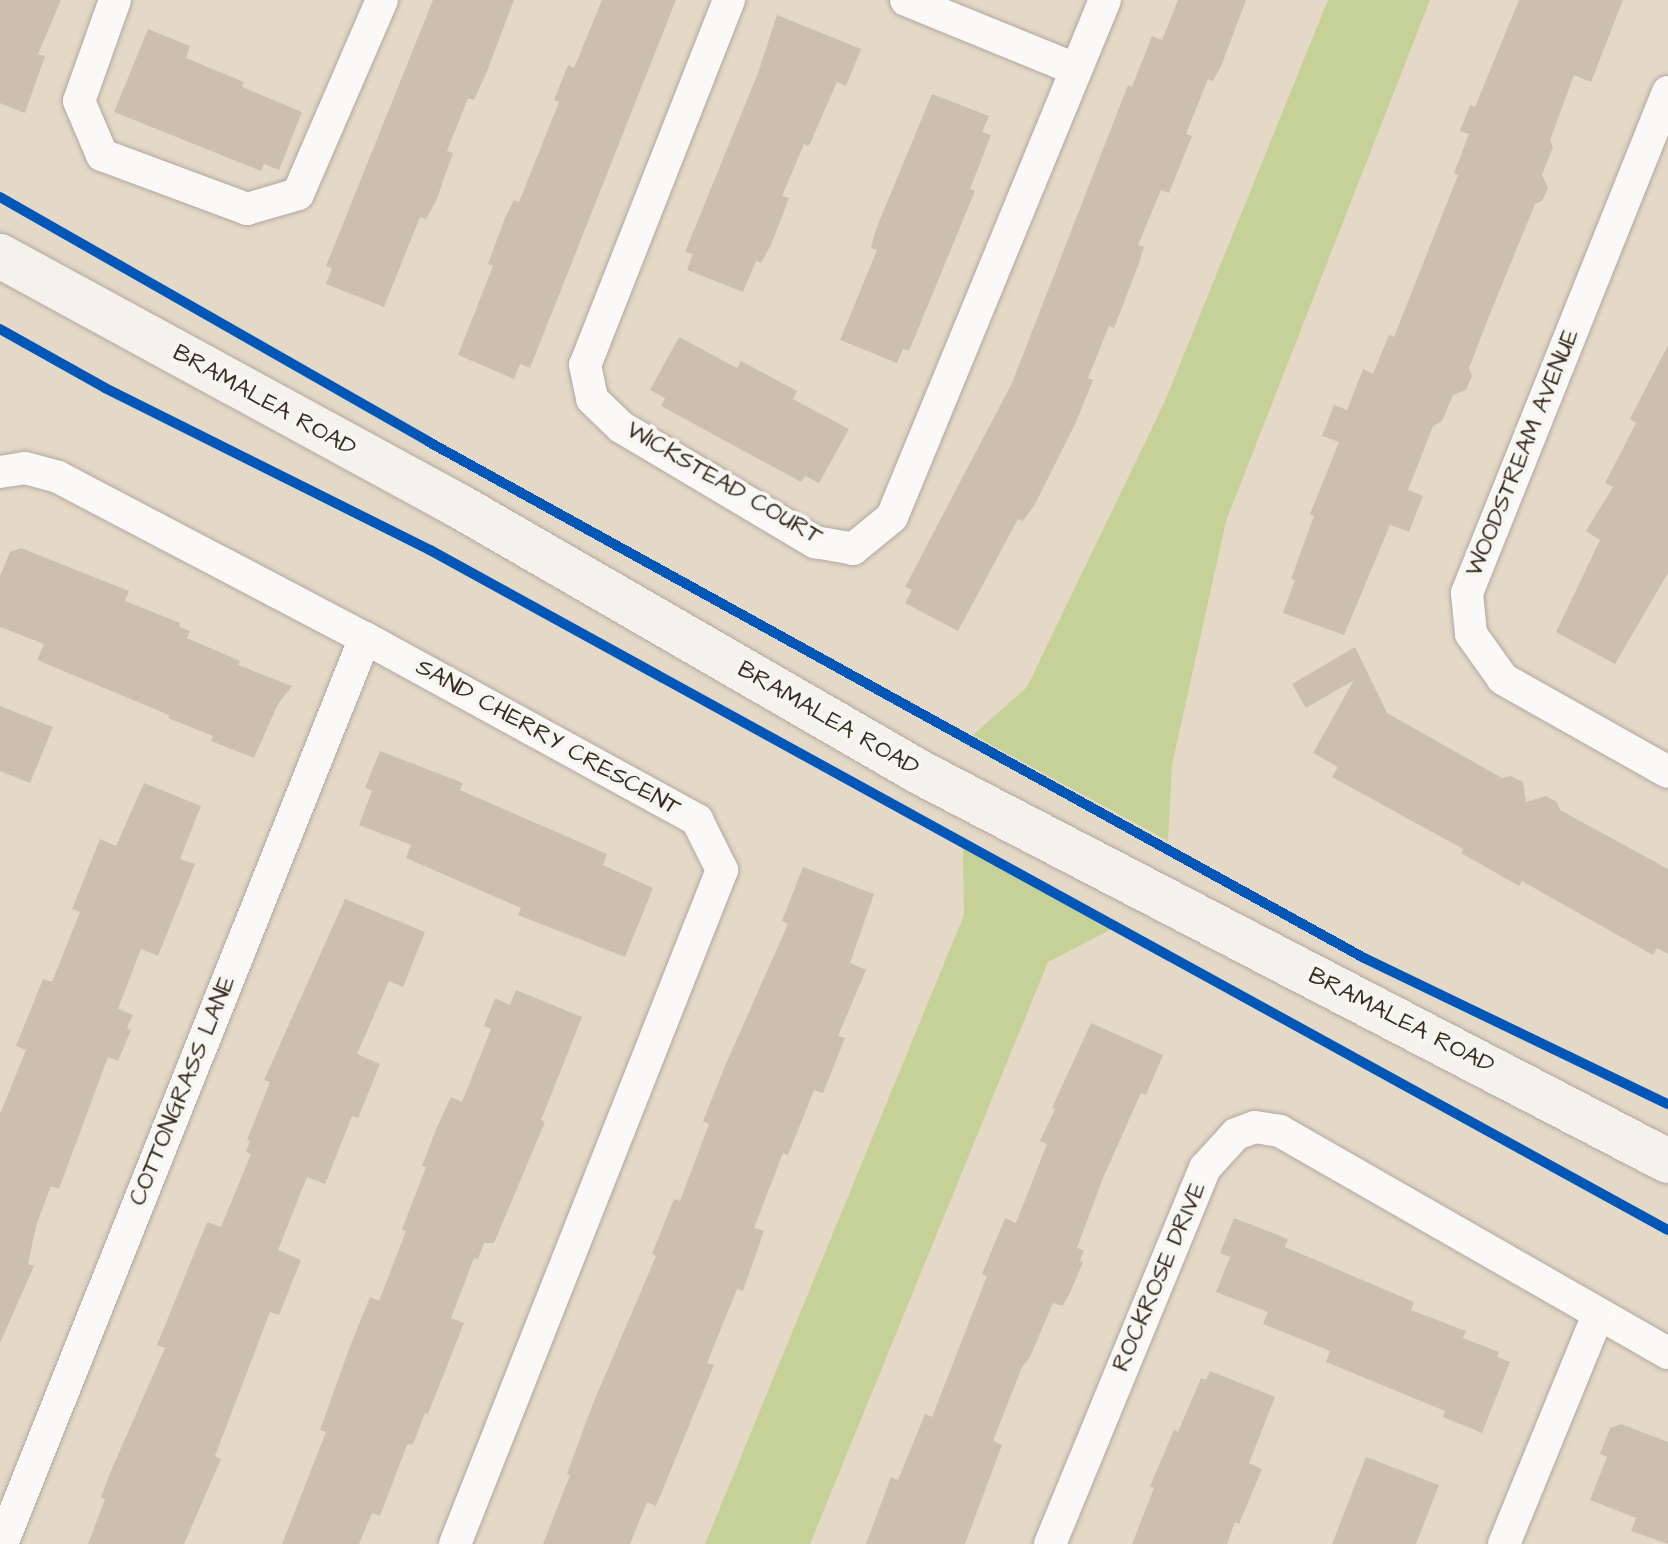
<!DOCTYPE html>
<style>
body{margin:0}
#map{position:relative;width:1668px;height:1544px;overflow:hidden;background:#e4d8c7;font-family:"Architects Daughter",sans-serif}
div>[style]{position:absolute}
.green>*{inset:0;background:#c6d198}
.building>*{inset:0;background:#ccbfb0}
.roads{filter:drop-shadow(0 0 2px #b1a89d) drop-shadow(0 0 2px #b1a89d)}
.minor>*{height:32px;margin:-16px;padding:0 16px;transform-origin:16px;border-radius:16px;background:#fbf9f7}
.secondary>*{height:44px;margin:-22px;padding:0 22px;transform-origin:22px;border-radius:22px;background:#f5f1ec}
.cycleway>*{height:10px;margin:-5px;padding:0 5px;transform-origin:5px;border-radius:5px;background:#0057b8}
span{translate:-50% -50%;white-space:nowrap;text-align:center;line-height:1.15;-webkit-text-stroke:8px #f6f6f2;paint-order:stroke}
.street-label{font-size:24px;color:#3b2a1e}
</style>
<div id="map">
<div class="green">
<div style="clip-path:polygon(1328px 0,1430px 0,1226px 521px,1172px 765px,1168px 841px,973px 735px,1027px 687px,1165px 401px)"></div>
<div style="clip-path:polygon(963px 848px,1112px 929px,1048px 962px,810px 1544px,705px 1544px,964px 915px)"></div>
</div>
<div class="building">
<div style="clip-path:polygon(0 0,61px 0,38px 54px,45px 56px,25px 113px,0 103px)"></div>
<div style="clip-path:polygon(433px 0,514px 0,488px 69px,474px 100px,468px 98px,447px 151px,453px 153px,436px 201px,426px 219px,420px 217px,384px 307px,326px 284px,332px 268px,326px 266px)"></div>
<div style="clip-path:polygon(602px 0,676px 0,530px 368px,520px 364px,514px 379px,458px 355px,493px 266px,488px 264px,505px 218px,514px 200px,519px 202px,559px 102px,554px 100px,568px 65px,574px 68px)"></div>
<div style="clip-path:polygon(1178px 0,1246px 0,1222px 64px,1213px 81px,1208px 79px,1186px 134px,1192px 136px,1169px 193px,1161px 190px,1138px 245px,1144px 247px,1138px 266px,1114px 328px,1109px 326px,1088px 378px,1093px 380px,1076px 422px,1034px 506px,1023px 521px,1018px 519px,958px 631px,905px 603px,912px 590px,905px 587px,1012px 383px,1128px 85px,1132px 87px,1152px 36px,1162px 40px)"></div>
<div style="clip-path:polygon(1519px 0,1623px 0,1591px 82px,1574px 75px,1550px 140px,1553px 147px,1542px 175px,1548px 188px,1542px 201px,1535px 204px,1490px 314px,1469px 368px,1472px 376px,1466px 390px,1453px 395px,1442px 421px,1433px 426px,1408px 490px,1423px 496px,1409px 532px,1390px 525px,1344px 635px,1283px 613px,1295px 580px,1291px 579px,1314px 516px,1310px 514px,1339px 442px,1322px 436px,1334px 405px,1347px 410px,1363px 369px,1373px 374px,1389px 335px,1394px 337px,1458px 175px,1454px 173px,1469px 134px,1460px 131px,1470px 105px,1475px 107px)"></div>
<div style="clip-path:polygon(777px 15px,861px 49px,846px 86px,837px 82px,809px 146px,804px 144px,782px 196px,789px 198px,771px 245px,761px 263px,756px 261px,743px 292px,687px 270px,693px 254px,685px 252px,758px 73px)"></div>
<div style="clip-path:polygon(148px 29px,190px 46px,186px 58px,244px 82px,242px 87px,302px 112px,279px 170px,264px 164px,261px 171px,114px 112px)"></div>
<div style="clip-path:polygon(932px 94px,989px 116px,982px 132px,991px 135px,970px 189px,975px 191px,909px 351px,903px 349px,897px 363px,840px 340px,877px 250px,871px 248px,876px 229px)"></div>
<div style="clip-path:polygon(679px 337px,737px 368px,741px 361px,797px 391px,793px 399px,849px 429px,819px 483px,805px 476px,801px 482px,661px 406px,665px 398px,650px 390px)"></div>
<div style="clip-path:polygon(1668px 345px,1668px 573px,1615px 664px,1556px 632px,1600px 540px,1586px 531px,1613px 487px,1605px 483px,1636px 423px,1630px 419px)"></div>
<div style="clip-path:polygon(21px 548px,129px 591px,125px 601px,180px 623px,179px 627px,190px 631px,187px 638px,240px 661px,238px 665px,292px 686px,278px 704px,254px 758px,211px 741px,213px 736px,168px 718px,169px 715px,37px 660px,44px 644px,0 627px,0 576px,10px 552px)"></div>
<div style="clip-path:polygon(1355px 647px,1387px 713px,1502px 778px,1511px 776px,1523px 782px,1526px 802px,1546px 796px,1557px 802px,1560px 810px,1668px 869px,1668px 954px,1657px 948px,1653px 955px,1522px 881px,1519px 886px,1461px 853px,1463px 849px,1332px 777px,1338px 767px,1313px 753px,1354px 680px,1306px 708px,1292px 684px)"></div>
<div style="clip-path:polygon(0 706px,53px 727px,30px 783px,0 771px)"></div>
<div style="clip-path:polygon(380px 751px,463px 783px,460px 790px,607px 854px,603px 865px,653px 888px,625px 957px,518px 915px,521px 908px,406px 858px,411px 845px,359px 825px,372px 791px,365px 788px)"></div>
<div style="clip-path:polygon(144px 783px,201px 806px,180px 859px,195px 864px,158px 956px,141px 949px,118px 1009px,133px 1015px,127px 1028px,131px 1030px,118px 1061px,108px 1057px,59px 1189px,51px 1186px,36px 1226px,28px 1264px,34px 1266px,0 1343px,0 1114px,26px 1050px,16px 1046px,43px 979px,52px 982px,80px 912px,72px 909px,100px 839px,116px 846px)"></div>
<div style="clip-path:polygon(803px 867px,874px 894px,850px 963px,866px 970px,838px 1036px,845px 1038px,823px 1093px,814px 1090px,788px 1155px,783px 1153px,754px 1228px,764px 1231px,743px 1291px,737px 1289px,707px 1363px,714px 1365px,656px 1506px,647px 1502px,630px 1544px,543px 1544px,570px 1475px,567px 1474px,592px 1406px,656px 1256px,652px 1254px,674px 1199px,680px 1201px,709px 1124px,703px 1121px,725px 1066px,788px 924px,782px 921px)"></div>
<div style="clip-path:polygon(345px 899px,425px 932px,403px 987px,389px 981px,357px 1054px,380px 1064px,358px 1118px,352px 1116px,325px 1184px,307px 1177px,278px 1250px,301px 1260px,279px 1315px,270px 1312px,215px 1456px,221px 1459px,184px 1544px,88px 1544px,105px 1499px,101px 1497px,110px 1473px,165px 1348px,157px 1345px,207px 1222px,221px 1227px,251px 1154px,246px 1152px,250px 1141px,247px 1140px,270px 1082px,264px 1080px)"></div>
<div style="clip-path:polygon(516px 990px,582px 1017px,541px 1120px,545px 1122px,494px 1243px,484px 1243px,478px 1259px,474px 1258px,451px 1318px,464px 1323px,428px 1414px,425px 1413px,413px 1444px,407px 1445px,380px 1516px,372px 1513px,359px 1544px,282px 1544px,326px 1432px,320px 1430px,349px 1349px,370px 1297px,379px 1301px,406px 1231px,402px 1229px,426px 1167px,422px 1166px,437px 1127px,451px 1097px,462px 1102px,491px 1029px,484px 1026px,495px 998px,510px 1005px)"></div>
<div style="clip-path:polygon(1091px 1023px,1163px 1055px,1146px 1095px,1141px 1093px,1103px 1178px,1077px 1248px,1084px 1250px,1080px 1261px,1083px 1262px,1069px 1295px,1062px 1306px,1053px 1303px,1030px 1357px,1022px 1367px,993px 1441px,1002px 1445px,965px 1544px,866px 1544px,891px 1477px,898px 1480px,925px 1414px,932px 1417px,987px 1276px,982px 1274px,1005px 1218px,1016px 1223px,1047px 1144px,1040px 1141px,1055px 1109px,1052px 1108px)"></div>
<div style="clip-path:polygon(1234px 1218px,1288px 1239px,1285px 1247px,1414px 1302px,1411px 1310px,1466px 1331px,1463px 1338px,1499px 1352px,1497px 1357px,1510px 1362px,1482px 1433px,1443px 1417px,1445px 1411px,1326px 1362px,1330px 1351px,1263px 1324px,1268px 1312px,1216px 1292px,1230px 1257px,1220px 1253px)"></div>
<div style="clip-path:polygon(1210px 1371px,1275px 1397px,1249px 1463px,1262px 1469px,1239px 1524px,1235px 1522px,1227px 1544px,1132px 1544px,1154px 1488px,1150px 1486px,1174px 1430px,1178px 1432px,1201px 1378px,1206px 1380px)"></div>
<div style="clip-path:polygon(1621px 1424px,1668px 1442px,1668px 1544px,1631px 1531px,1636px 1518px,1590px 1500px,1607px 1457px,1600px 1454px,1610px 1428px)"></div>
<div style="clip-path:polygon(1366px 1457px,1439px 1485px,1416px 1544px,1332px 1544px)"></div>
</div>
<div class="roads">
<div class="minor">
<div style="left:115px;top:0;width:107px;rotate:109.6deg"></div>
<div style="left:79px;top:101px;width:59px;rotate:66.9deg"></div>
<div style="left:102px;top:155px;width:155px;rotate:20.4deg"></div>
<div style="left:247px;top:209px;width:53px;rotate:-16.4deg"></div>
<div style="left:298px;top:194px;width:211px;rotate:-66.6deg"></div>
<div style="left:729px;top:0;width:392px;rotate:111.5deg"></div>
<div style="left:585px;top:365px;width:35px;rotate:78deg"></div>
<div style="left:592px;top:399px;width:40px;rotate:44deg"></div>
<div style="left:621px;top:427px;width:226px;rotate:30.7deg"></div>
<div style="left:815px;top:542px;width:39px;rotate:10deg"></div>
<div style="left:853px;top:549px;width:50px;rotate:-39.4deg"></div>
<div style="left:892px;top:517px;width:559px;rotate:-67.61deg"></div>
<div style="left:906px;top:0;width:183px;rotate:22.2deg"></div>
<div style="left:1668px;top:92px;width:540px;rotate:111.86deg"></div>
<div style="left:1467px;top:593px;width:41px;rotate:84.4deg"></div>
<div style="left:1471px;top:634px;width:55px;rotate:54.6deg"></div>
<div style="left:1503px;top:679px;width:189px;rotate:29.4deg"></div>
<div style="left:0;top:472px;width:25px;rotate:-9deg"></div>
<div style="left:25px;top:468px;width:34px;rotate:15deg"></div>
<div style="left:58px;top:477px;width:347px;rotate:27.7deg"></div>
<div style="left:365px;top:638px;width:379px;rotate:28.7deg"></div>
<div style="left:697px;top:820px;width:56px;rotate:63.4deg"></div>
<div style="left:722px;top:870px;width:725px;rotate:111.61deg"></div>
<div style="left:2px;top:1544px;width:976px;rotate:-68.17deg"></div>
<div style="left:1050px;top:1544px;width:407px;rotate:-67.6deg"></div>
<div style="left:1205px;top:1168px;width:46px;rotate:-47.6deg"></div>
<div style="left:1236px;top:1134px;width:20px;rotate:-20deg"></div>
<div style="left:1255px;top:1127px;width:25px;rotate:9deg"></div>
<div style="left:1280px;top:1131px;width:447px;rotate:29.8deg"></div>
<div style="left:1504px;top:1544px;width:248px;rotate:-67.7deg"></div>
</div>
<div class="secondary">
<div style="left:0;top:256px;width:523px;rotate:28.58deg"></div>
<div style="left:459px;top:506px;width:534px;rotate:30.02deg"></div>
<div style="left:921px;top:773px;width:842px;rotate:27.45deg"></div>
</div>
</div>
<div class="cycleway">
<div style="left:0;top:197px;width:494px;rotate:29.7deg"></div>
<div style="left:429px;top:442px;width:1068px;rotate:28.89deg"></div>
<div style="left:1364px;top:958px;width:337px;rotate:25.7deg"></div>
<div style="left:0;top:329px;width:120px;rotate:29.3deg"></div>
<div style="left:105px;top:388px;width:363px;rotate:26.5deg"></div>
<div style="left:430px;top:550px;width:1412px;rotate:28.78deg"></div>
</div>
<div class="street-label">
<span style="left:264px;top:401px;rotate:29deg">BRAMALEA ROAD</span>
<span style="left:1523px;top:453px;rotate:-68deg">WOODSTREAM AVENUE</span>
<span style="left:724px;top:484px;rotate:30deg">WICKSTEAD COURT</span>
<span style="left:828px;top:719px;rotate:30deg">BRAMALEA ROAD</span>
<span style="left:548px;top:738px;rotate:29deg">SAND CHERRY CRESCENT</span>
<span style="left:1401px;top:1021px;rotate:27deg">BRAMALEA ROAD</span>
<span style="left:183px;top:1091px;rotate:-68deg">COTTONGRASS LANE</span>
<span style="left:1160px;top:1277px;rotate:-67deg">ROCKROSE DRIVE</span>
</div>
</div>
